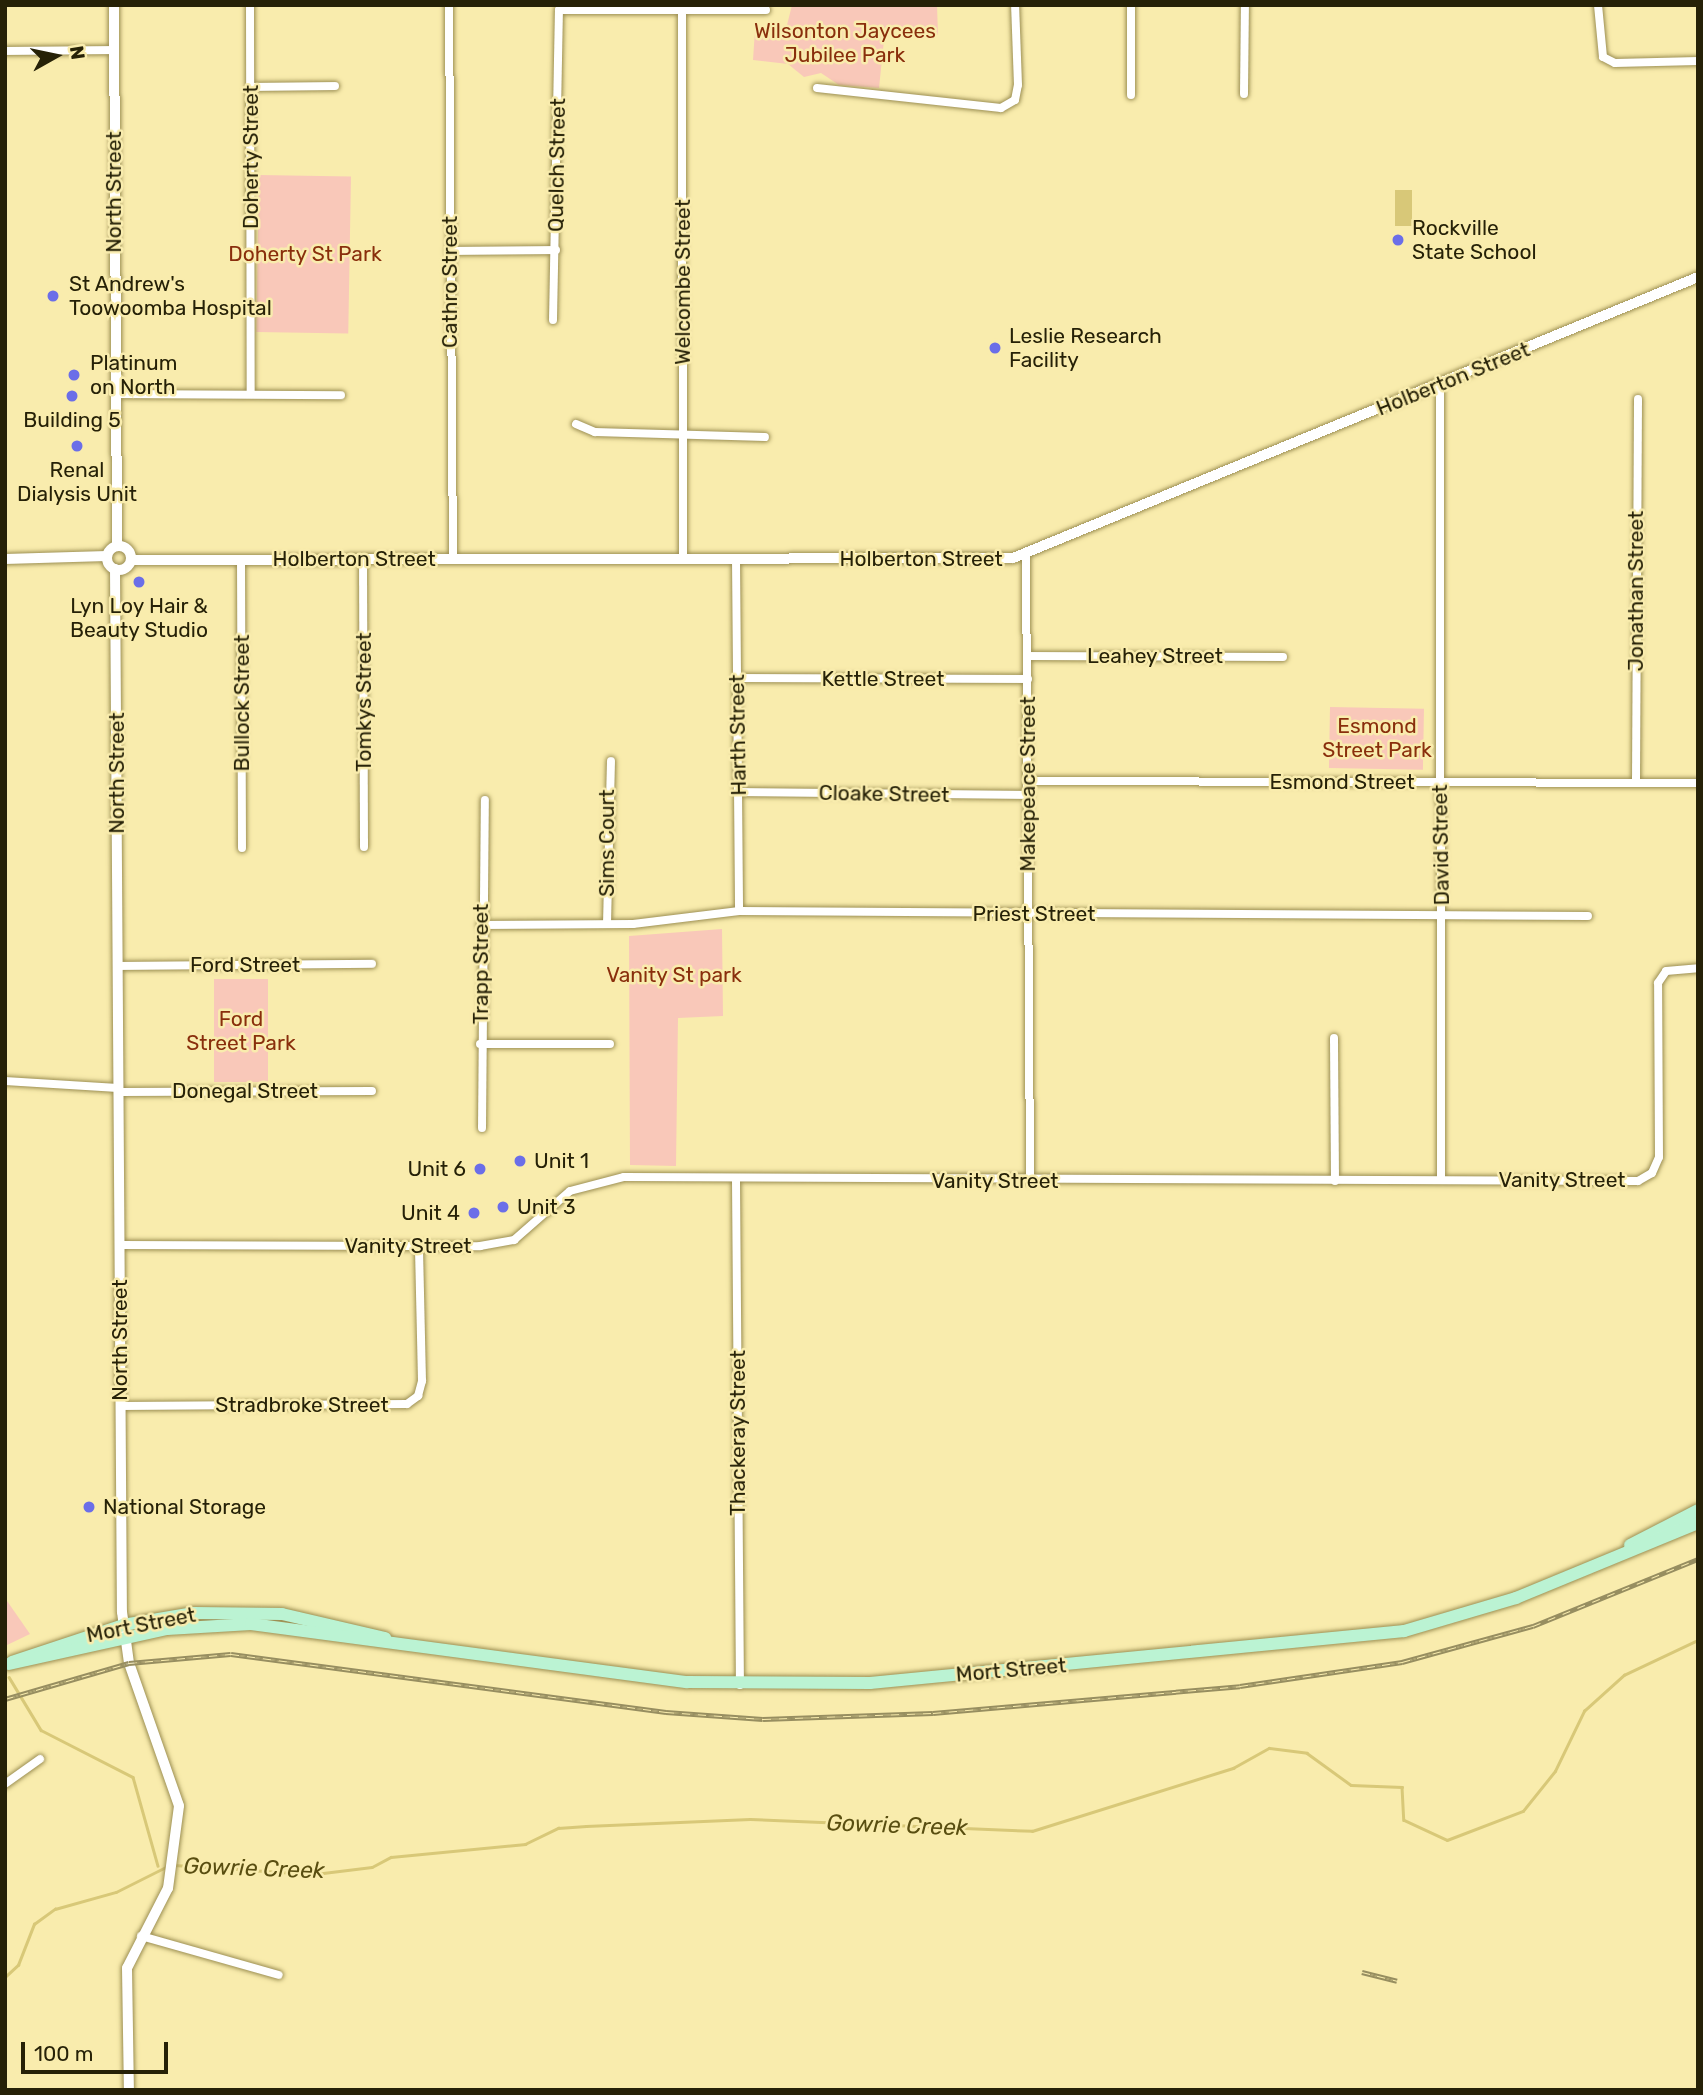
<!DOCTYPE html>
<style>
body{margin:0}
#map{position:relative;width:1703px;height:2095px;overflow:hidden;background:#f9ecad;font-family:Rubik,sans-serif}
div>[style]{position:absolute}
.green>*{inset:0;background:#f9c8b9;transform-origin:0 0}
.water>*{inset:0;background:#d8c878;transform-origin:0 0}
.stream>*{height:2.5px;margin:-1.25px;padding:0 1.25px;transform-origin:1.25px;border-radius:1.25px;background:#d8c878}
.roads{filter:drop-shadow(0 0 2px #9c8f53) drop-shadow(0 0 2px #9c8f53)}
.street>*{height:8px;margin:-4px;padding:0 4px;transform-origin:4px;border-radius:4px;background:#fff}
.secondary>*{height:10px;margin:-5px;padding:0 5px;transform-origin:5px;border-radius:5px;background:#fff}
.secondary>.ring{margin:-5px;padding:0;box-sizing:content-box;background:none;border:10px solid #fff;border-radius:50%}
.primary>*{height:12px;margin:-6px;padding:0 6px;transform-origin:6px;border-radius:6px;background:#bbf3d3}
.rail>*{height:5px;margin-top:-2.5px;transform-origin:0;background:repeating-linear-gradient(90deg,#f9ecad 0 8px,#978e60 0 16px);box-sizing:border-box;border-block:2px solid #978e60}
.dots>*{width:19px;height:19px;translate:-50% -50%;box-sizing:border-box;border:4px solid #f9ecad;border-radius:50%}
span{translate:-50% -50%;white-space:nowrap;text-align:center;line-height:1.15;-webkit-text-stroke:5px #f9ecad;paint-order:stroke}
.park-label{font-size:21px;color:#892e0c}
.street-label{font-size:21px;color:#262107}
.poi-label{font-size:21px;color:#262107}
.left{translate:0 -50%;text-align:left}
.right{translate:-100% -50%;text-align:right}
.water-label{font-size:23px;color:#594e11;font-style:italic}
.frame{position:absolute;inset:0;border:7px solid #262107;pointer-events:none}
.north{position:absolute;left:21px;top:21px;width:70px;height:70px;-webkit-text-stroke:5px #f9ecad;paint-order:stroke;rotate:81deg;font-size:19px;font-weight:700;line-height:28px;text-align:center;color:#262107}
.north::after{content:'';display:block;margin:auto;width:24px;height:32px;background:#262107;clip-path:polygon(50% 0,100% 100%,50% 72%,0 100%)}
.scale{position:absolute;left:21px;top:2042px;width:147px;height:32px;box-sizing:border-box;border:4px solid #262107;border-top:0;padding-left:9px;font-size:21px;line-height:24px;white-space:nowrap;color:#262107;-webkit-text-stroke:5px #f9ecad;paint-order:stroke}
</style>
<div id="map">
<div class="green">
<div style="clip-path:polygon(792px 5px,937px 5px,938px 35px,885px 30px,879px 88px,839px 85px,821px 73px,804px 77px,788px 64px,753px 60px,755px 30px,786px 29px)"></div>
<div style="left:259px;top:175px;width:92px;height:157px;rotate:1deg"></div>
<div style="left:1330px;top:707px;width:94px;height:61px;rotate:1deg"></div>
<div style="clip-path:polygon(722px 929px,723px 1016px,678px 1018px,676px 1166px,630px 1165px,629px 936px)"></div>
<div style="left:214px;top:979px;width:54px;height:103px"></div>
<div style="clip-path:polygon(5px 1598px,30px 1634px,5px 1646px)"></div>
</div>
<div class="water">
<div style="left:1395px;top:190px;width:17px;height:36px"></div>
</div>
<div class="stream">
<div style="left:9px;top:1677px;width:62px;rotate:58.9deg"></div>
<div style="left:41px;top:1730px;width:103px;rotate:27.1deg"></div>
<div style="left:133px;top:1777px;width:92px;rotate:74.3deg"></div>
<div style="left:174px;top:1865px;width:141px;rotate:3.7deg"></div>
<div style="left:315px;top:1874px;width:57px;rotate:-7deg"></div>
<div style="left:372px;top:1867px;width:21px;rotate:-28deg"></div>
<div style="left:391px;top:1857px;width:135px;rotate:-5.5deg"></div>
<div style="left:525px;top:1844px;width:37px;rotate:-26deg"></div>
<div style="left:558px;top:1828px;width:28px;rotate:-4deg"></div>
<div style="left:586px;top:1826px;width:164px;rotate:-2.4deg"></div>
<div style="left:750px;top:1819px;width:282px;rotate:2.4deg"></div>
<div style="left:1032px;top:1831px;width:211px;rotate:-17.4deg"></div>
<div style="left:1233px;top:1768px;width:41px;rotate:-29.1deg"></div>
<div style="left:1269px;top:1748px;width:38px;rotate:7deg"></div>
<div style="left:1307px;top:1753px;width:54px;rotate:36deg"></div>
<div style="left:1351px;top:1785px;width:51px;rotate:2.2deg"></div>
<div style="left:1402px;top:1787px;width:33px;rotate:87deg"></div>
<div style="left:1404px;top:1820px;width:47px;rotate:24.9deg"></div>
<div style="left:1447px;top:1840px;width:81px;rotate:-20.9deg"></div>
<div style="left:1523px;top:1811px;width:51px;rotate:-51.3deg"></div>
<div style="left:1555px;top:1771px;width:67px;rotate:-64.2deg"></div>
<div style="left:1584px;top:1711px;width:54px;rotate:-42deg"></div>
<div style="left:1624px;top:1675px;width:82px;rotate:-25.3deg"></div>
<div style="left:5px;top:1977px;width:18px;rotate:-43deg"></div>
<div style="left:18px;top:1965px;width:44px;rotate:-68.7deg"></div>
<div style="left:34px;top:1924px;width:26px;rotate:-36deg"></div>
<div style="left:55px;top:1909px;width:63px;rotate:-15.6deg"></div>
<div style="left:116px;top:1892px;width:58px;rotate:-26.6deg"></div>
</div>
<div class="roads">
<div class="street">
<div style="left:250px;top:5px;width:387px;rotate:89.9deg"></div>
<div style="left:449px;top:5px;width:553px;rotate:89.59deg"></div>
<div style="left:682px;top:5px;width:554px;rotate:89.9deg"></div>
<div style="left:1598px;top:5px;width:52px;rotate:84.5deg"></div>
<div style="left:1603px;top:57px;width:13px;rotate:27deg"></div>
<div style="left:1615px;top:63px;width:83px;rotate:-1.4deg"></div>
<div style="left:5px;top:51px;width:110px;rotate:-0.5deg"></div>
<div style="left:251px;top:87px;width:84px;rotate:-0.7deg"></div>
<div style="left:817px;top:88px;width:185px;rotate:6.2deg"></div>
<div style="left:1001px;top:108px;width:16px;rotate:-30deg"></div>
<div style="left:1015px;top:100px;width:15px;rotate:-79deg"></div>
<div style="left:1018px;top:85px;width:80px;rotate:-92.1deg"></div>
<div style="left:1244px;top:94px;width:89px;rotate:-89.4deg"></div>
<div style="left:1131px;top:95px;width:90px;rotate:-90deg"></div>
<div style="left:450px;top:251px;width:106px;rotate:-0.5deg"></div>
<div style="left:553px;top:320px;width:310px;rotate:-88.9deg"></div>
<div style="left:559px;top:10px;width:207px"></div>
<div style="left:1440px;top:384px;width:796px;rotate:89.93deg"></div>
<div style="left:115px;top:394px;width:226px;rotate:0.3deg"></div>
<div style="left:576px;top:424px;width:21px;rotate:23deg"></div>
<div style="left:595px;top:432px;width:170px;rotate:1.7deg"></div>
<div style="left:1026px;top:555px;width:625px;rotate:89.63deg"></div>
<div style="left:363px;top:558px;width:289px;rotate:89.8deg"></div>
<div style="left:241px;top:559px;width:289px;rotate:89.8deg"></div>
<div style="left:736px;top:559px;width:352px;rotate:89.5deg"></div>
<div style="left:1028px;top:656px;width:255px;rotate:0.2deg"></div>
<div style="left:738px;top:678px;width:290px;rotate:0.2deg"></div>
<div style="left:1029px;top:781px;width:669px;rotate:0.17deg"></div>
<div style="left:1636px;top:782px;width:383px;rotate:-89.7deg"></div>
<div style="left:739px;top:792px;width:290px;rotate:0.6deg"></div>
<div style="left:607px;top:924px;width:163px;rotate:-88.6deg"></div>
<div style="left:481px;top:925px;width:152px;rotate:-0.4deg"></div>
<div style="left:633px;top:924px;width:107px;rotate:-7deg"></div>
<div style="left:739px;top:911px;width:849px;rotate:0.34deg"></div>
<div style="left:118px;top:966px;width:254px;rotate:-0.5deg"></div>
<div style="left:1334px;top:1038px;width:143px;rotate:89.6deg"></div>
<div style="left:480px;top:1044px;width:130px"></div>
<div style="left:5px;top:1081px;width:113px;rotate:3.5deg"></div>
<div style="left:119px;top:1092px;width:253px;rotate:-0.2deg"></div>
<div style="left:482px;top:1128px;width:328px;rotate:-89.5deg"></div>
<div style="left:736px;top:1181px;width:504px;rotate:89.55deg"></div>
<div style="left:120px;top:1245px;width:360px;rotate:0.2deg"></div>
<div style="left:480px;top:1246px;width:35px;rotate:-10deg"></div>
<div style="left:514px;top:1240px;width:74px;rotate:-41.2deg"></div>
<div style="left:570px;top:1191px;width:56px;rotate:-14.5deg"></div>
<div style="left:624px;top:1177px;width:1014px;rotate:0.23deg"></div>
<div style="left:1638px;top:1181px;width:16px;rotate:-30deg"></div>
<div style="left:1652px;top:1173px;width:17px;rotate:-66deg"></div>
<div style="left:1659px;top:1157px;width:174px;rotate:-90.3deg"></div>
<div style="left:1658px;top:983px;width:14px;rotate:-56deg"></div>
<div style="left:1666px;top:971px;width:32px;rotate:-5deg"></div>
<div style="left:120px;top:1406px;width:287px;rotate:-0.4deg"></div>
<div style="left:407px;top:1404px;width:14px;rotate:-36deg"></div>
<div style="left:418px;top:1396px;width:16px;rotate:-75deg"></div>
<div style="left:422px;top:1381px;width:130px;rotate:-91.3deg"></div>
<div style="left:5px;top:1784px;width:43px;rotate:-35.5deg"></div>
<div style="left:141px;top:1936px;width:143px;rotate:15.8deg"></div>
</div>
<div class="secondary">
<div style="left:114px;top:5px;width:541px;rotate:89.68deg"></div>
<div class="ring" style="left:107px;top:546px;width:14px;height:14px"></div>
<div style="left:5px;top:559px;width:102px;rotate:-1.7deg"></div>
<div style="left:131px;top:560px;width:882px;rotate:-0.13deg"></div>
<div style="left:1013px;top:558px;width:740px;rotate:-22.3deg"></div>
<div style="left:115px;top:569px;width:1043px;rotate:89.62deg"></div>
<div style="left:122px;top:1612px;width:51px;rotate:82.2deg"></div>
<div style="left:129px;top:1663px;width:151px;rotate:70.7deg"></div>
<div style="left:179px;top:1806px;width:83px;rotate:97.6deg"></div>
<div style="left:168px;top:1888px;width:90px;rotate:117.1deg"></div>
<div style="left:127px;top:1968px;width:122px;rotate:89.1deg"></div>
</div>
<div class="primary">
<div style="left:1630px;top:1545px;width:76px;rotate:-27.2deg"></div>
<div style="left:12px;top:1662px;width:117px;rotate:-18.4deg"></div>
<div style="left:123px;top:1625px;width:72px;rotate:-9.6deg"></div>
<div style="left:194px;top:1613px;width:88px;rotate:0.7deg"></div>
<div style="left:282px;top:1614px;width:106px;rotate:13.1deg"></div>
<div style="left:9px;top:1664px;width:162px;rotate:-12.5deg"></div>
<div style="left:167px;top:1629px;width:84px;rotate:-3.4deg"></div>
<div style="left:251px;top:1624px;width:440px;rotate:7.6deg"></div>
<div style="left:687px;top:1682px;width:183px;rotate:0.3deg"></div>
<div style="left:870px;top:1683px;width:537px;rotate:-5.56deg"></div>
<div style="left:1404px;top:1631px;width:117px;rotate:-16.4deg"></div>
<div style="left:1516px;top:1598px;width:197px;rotate:-22.4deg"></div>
</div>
</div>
<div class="rail">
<div style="left:5px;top:1699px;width:129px;rotate:-16.2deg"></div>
<div style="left:129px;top:1663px;width:102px;rotate:-5deg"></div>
<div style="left:231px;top:1654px;width:439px;rotate:7.6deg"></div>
<div style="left:666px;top:1712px;width:97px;rotate:4.1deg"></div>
<div style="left:763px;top:1719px;width:170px;rotate:-2deg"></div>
<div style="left:933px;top:1713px;width:308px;rotate:-5deg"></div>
<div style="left:1240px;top:1686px;width:164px;rotate:-8.4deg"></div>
<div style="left:1402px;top:1662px;width:136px;rotate:-15.4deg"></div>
<div style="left:1533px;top:1626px;width:178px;rotate:-22.1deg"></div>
<div style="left:1362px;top:1972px;width:36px;rotate:14deg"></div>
</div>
<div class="dots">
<div style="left:1398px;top:240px;background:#6b6ee8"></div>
<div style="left:53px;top:296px;background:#6b6ee8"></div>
<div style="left:995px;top:348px;background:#6b6ee8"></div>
<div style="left:74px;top:375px;background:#6b6ee8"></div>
<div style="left:72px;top:396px;background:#6b6ee8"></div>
<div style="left:77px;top:446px;background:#6b6ee8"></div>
<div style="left:139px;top:582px;background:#6b6ee8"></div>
<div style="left:520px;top:1161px;background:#6b6ee8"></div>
<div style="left:480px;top:1169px;background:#6b6ee8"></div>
<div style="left:503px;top:1207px;background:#6b6ee8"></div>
<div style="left:474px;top:1213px;background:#6b6ee8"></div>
<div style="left:89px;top:1507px;background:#6b6ee8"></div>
</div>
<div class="park-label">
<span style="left:845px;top:43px">Wilsonton Jaycees<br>Jubilee Park</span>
<span style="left:305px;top:254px">Doherty St Park</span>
<span style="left:1377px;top:738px">Esmond<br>Street Park</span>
<span style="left:674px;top:975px">Vanity St park</span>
<span style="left:241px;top:1031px">Ford<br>Street Park</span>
</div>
<div class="street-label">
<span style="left:251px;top:157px;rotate:-90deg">Doherty Street</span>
<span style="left:557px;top:165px;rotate:-89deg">Quelch Street</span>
<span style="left:114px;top:192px;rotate:-90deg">North Street</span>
<span style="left:450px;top:282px;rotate:-90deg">Cathro Street</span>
<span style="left:683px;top:282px;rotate:-90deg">Welcombe Street</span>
<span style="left:1453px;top:379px;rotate:-22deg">Holberton Street</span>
<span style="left:354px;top:559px">Holberton Street</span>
<span style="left:921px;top:559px">Holberton Street</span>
<span style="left:1636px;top:591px;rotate:-90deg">Jonathan Street</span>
<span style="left:1155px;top:656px">Leahey Street</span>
<span style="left:883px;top:679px">Kettle Street</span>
<span style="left:364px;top:702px;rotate:-90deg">Tomkys Street</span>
<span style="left:242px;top:703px;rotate:-90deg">Bullock Street</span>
<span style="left:738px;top:735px;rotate:-91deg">Harth Street</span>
<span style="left:117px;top:773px;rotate:-90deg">North Street</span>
<span style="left:1342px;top:782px">Esmond Street</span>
<span style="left:1028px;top:784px;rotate:-90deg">Makepeace Street</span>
<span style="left:884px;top:794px;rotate:1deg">Cloake Street</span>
<span style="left:607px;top:843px;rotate:-90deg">Sims Court</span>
<span style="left:1441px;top:845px;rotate:-91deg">David Street</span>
<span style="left:1034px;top:914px">Priest Street</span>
<span style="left:481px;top:964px;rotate:-90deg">Trapp Street</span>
<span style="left:245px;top:965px">Ford Street</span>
<span style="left:245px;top:1091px">Donegal Street</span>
<span style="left:1562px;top:1180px">Vanity Street</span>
<span style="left:995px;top:1181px">Vanity Street</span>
<span style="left:408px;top:1246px">Vanity Street</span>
<span style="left:120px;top:1340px;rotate:-90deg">North Street</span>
<span style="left:302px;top:1405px">Stradbroke Street</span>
<span style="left:738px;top:1433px;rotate:-90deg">Thackeray Street</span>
<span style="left:141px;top:1625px;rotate:-11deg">Mort Street</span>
<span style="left:1011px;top:1670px;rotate:-5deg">Mort Street</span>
</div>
<div class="poi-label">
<span class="left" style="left:1412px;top:240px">Rockville<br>State School</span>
<span class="left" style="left:69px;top:296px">St Andrew's<br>Toowoomba Hospital</span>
<span class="left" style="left:1009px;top:348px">Leslie Research<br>Facility</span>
<span class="left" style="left:90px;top:375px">Platinum<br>on North</span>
<span style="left:72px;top:420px">Building 5</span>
<span style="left:77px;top:482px">Renal<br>Dialysis Unit</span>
<span style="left:139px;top:618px">Lyn Loy Hair &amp;<br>Beauty Studio</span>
<span class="left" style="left:534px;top:1161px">Unit 1</span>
<span class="right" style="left:466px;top:1169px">Unit 6</span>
<span class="left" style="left:517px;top:1207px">Unit 3</span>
<span class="right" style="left:460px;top:1213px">Unit 4</span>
<span class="left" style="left:103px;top:1507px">National Storage</span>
</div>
<div class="water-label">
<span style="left:897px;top:1825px;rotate:2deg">Gowrie Creek</span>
<span style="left:254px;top:1868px;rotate:2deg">Gowrie Creek</span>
</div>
<div class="frame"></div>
<div class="north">N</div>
<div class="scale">100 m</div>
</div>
